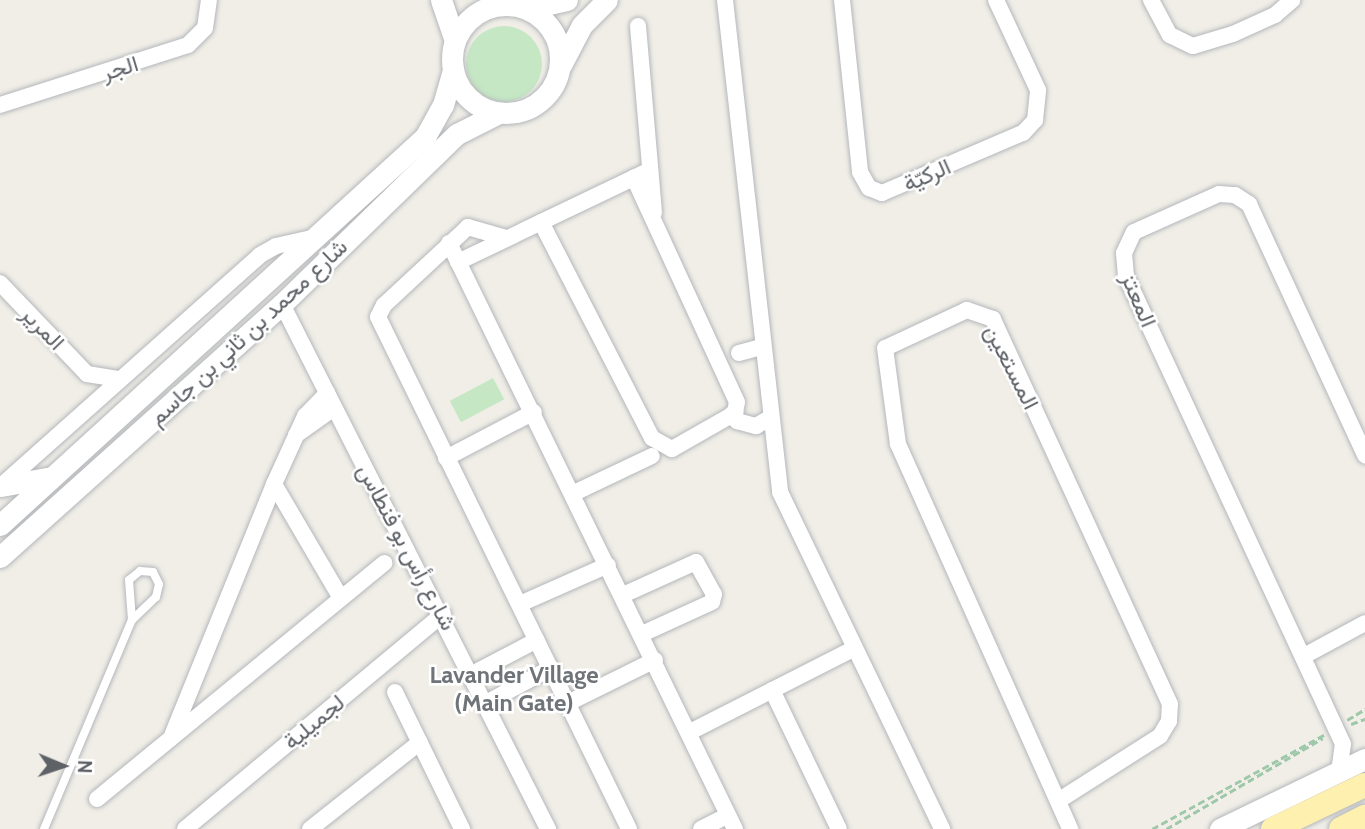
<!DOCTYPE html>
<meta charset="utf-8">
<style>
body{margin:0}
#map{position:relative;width:1365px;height:829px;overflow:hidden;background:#f0eee7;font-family:Cabin,Vazirmatn,sans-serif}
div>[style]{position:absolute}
.green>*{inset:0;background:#c5e7c4;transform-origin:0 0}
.round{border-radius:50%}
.path>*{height:2.5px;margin-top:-1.25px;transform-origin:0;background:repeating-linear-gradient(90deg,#9dc8a9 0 7px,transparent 0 10.5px)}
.roads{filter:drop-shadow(0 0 2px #b4b7bb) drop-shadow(0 0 2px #b4b7bb)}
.lane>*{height:8px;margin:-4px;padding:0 4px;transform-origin:4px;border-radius:4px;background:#fff}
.street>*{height:16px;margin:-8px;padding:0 8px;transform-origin:8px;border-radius:8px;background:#fff}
.secondary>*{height:21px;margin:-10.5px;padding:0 10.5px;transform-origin:10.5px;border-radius:10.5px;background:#fff}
.secondary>.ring{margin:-10.5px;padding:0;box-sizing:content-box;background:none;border:21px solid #fff;border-radius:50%}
.primary>*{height:24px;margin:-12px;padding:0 12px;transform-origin:12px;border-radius:12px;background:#fef0ae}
span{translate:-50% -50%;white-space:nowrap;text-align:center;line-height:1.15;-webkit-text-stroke:5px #fff;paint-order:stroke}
.street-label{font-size:23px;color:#5e6267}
.neighbourhood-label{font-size:24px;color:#6f7479;font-weight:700}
.north{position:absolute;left:28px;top:731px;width:70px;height:70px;-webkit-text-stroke:5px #fff;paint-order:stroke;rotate:92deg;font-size:19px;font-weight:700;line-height:28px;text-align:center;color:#5e6267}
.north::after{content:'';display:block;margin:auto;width:24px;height:32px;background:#5e6267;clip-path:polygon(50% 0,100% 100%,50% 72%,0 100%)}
</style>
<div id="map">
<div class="green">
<div class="round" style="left:466px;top:26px;width:76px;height:76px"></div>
<div style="left:493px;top:378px;width:24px;height:49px;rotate:62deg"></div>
</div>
<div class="path">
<div style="left:1347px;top:720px;width:21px;rotate:-31deg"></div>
<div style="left:1351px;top:724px;width:15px;rotate:-20deg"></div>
<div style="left:1152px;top:829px;width:196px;rotate:-28.7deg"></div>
<div style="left:1166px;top:829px;width:181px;rotate:-30.1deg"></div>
</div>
<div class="roads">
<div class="lane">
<div style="left:44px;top:829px;width:227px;rotate:-67.2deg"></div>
<div style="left:132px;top:620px;width:33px;rotate:-44deg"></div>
<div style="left:156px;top:597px;width:13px;rotate:-77deg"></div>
<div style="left:159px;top:584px;width:13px;rotate:-117deg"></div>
<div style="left:153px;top:572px;width:13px;rotate:-176deg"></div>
<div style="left:140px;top:571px;width:14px;rotate:141deg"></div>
<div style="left:129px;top:580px;width:40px;rotate:85.7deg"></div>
</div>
<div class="street">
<div style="left:725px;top:0;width:495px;rotate:83.6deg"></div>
<div style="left:780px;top:492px;width:374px;rotate:64.3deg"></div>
<div style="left:842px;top:0;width:173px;rotate:84deg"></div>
<div style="left:860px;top:172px;width:18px;rotate:61deg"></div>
<div style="left:869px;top:188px;width:14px;rotate:21deg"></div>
<div style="left:882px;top:193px;width:153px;rotate:-23.1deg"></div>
<div style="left:1023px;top:133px;width:18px;rotate:-47deg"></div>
<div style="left:1035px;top:120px;width:30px;rotate:-84deg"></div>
<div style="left:1038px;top:90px;width:99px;rotate:-115deg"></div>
<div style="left:1151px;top:0;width:40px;rotate:62deg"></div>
<div style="left:1170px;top:35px;width:25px;rotate:26deg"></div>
<div style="left:1193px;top:46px;width:42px;rotate:-16.7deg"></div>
<div style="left:1233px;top:34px;width:46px;rotate:-24.3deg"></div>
<div style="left:1275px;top:15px;width:23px;rotate:-41deg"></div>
<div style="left:638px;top:26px;width:187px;rotate:85.1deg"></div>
<div style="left:0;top:105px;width:197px;rotate:-17.7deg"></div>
<div style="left:188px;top:45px;width:24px;rotate:-45deg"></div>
<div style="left:205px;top:28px;width:28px;rotate:-82deg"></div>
<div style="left:541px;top:222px;width:243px;rotate:62.8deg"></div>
<div style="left:652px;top:438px;width:23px;rotate:29deg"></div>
<div style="left:672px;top:449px;width:73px;rotate:-29.7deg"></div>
<div style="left:735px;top:413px;width:11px;rotate:-80deg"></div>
<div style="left:737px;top:402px;width:247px;rotate:-114.7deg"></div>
<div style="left:506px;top:238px;width:40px;rotate:-164deg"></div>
<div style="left:468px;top:227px;width:115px;rotate:137.1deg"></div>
<div style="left:384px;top:305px;width:13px;rotate:117deg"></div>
<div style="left:378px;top:317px;width:570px;rotate:63.88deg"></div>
<div style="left:449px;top:243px;width:652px;rotate:63.99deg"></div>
<div style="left:458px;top:262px;width:213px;rotate:-25.6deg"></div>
<div style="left:0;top:283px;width:126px;rotate:46.3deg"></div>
<div style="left:87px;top:374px;width:31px;rotate:9deg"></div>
<div style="left:282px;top:304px;width:589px;rotate:63.13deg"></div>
<div style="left:739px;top:353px;width:24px;rotate:-15deg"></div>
<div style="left:732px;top:414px;width:9px;rotate:54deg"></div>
<div style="left:737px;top:421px;width:20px;rotate:15deg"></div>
<div style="left:756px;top:426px;width:16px;rotate:-30deg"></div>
<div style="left:296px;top:435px;width:47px;rotate:-35.4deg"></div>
<div style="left:446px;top:458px;width:99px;rotate:-27.6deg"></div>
<div style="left:274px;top:484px;width:132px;rotate:59.6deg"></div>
<div style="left:1px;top:486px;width:347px;rotate:-41.7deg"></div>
<div style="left:260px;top:255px;width:18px;rotate:-29deg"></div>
<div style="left:276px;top:246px;width:41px;rotate:-12.7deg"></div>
<div style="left:574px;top:493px;width:86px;rotate:-25.4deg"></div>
<div style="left:623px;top:595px;width:80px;rotate:-24.3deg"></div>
<div style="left:696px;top:562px;width:37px;rotate:61deg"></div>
<div style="left:714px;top:594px;width:8px;rotate:104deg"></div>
<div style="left:712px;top:602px;width:77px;rotate:155.4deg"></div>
<div style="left:520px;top:604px;width:96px;rotate:-23.9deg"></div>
<div style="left:1304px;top:656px;width:69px;rotate:-28.4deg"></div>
<div style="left:472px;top:674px;width:73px;rotate:-27.6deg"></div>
<div style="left:772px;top:690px;width:154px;rotate:64.3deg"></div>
<div style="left:395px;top:692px;width:153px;rotate:63.9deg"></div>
<div style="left:486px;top:703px;width:74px;rotate:-28.3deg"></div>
<div style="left:568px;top:703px;width:97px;rotate:-26.3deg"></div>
<div style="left:690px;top:732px;width:183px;rotate:-27deg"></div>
<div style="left:171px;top:738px;width:274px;rotate:-67.9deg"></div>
<div style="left:274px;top:484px;width:75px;rotate:-65.5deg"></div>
<div style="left:305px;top:416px;width:32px;rotate:-46deg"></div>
<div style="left:1339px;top:772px;width:28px;rotate:-82deg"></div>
<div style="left:1343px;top:744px;width:516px;rotate:-114.88deg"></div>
<div style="left:1126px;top:276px;width:23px;rotate:-95deg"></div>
<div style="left:1124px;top:253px;width:23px;rotate:-65deg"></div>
<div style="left:1134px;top:232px;width:93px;rotate:-24.1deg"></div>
<div style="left:1219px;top:194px;width:16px;rotate:4deg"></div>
<div style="left:1235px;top:195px;width:17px;rotate:33deg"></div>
<div style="left:1249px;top:204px;width:277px;rotate:65.2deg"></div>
<div style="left:97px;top:799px;width:372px;rotate:-39.4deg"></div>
<div style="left:1058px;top:801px;width:121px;rotate:-32.5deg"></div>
<div style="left:1160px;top:736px;width:17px;rotate:-59deg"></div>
<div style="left:1169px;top:721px;width:17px;rotate:-87deg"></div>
<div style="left:1170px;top:704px;width:424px;rotate:-114.7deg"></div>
<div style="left:993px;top:319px;width:28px;rotate:-161deg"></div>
<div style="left:967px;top:310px;width:90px;rotate:155.1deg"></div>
<div style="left:885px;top:348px;width:97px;rotate:82.3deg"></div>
<div style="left:898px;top:444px;width:422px;rotate:65.9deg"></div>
<div style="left:185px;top:829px;width:336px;rotate:-39.8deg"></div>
<div style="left:310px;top:829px;width:140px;rotate:-38.3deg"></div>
<div style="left:701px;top:829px;width:30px;rotate:-27deg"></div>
</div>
<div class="secondary">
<div style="left:441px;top:0;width:43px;rotate:71.1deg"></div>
<div class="ring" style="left:452px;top:5px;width:87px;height:87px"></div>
<div style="left:527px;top:9px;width:41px;rotate:-12.7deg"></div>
<div style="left:561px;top:65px;width:45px;rotate:-62.3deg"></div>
<div style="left:582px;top:25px;width:35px;rotate:-45deg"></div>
<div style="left:1px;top:486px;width:52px;rotate:-10deg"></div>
<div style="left:0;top:525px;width:575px;rotate:-42.39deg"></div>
<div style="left:425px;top:137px;width:37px;rotate:-61deg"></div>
<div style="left:443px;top:105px;width:37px;rotate:-74deg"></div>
<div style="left:0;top:557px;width:379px;rotate:-41.9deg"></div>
<div style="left:282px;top:304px;width:244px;rotate:-44.2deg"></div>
<div style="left:457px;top:134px;width:47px;rotate:-26.6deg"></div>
<div style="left:1220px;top:829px;width:161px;rotate:-25.8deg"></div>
</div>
<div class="primary">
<div style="left:1273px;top:829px;width:102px;rotate:-25.6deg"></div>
<div style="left:1341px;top:829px;width:27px;rotate:-27deg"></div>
</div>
</div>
<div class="street-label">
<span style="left:120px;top:68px;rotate:-17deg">الجر</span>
<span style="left:927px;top:175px;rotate:-24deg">الركيّة</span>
<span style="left:1139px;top:300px;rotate:67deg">المعتز</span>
<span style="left:43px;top:328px;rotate:46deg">المرير</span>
<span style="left:248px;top:332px;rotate:-43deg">شارع محمد بن ثاني بن جاسم</span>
<span style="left:1012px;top:367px;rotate:63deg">المستعين</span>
<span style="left:407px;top:547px;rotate:62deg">شارع رأس بو فنطاس</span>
<span style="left:314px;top:722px;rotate:-40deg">لجميلية</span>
</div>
<div class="neighbourhood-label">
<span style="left:514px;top:689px">Lavander Village<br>(Main Gate)</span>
</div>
<div class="north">N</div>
</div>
